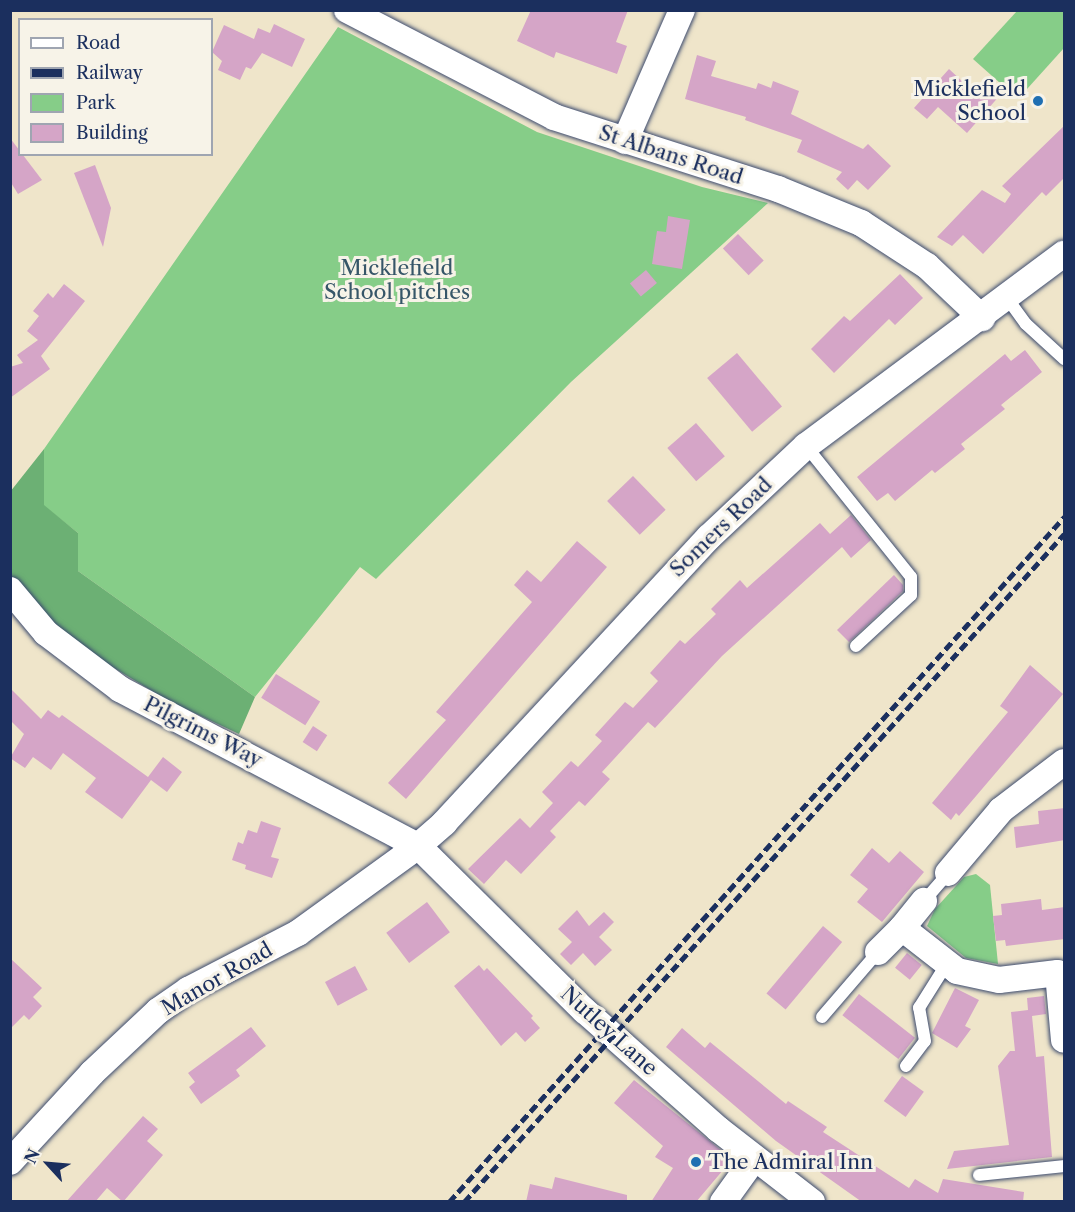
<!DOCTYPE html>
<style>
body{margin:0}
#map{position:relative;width:1075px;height:1212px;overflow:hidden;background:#efe5ca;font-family:"Libre Caslon Text",serif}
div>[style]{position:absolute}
.green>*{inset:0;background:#86cd88}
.forest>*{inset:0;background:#6cb074}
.building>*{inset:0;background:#d5a5c7;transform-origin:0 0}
.roads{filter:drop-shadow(0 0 2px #3b4a6e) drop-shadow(0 0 2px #3b4a6e)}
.service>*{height:12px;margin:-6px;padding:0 6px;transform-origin:6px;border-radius:6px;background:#fff}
.minor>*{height:26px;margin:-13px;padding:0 13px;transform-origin:13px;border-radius:13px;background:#fff}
.rail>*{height:4.5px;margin-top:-2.25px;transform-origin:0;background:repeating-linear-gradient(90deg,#1b2f5e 0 9px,transparent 0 13.5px)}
.dots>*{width:16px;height:16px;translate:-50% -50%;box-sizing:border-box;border:3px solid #f7f3e8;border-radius:50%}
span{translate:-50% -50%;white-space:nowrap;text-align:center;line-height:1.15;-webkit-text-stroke:6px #f7f3e8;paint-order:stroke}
.poi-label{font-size:21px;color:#1b2f5e}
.right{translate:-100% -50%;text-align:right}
.left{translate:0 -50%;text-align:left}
.street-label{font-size:21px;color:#1b2f5e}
.park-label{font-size:21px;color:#365668}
.frame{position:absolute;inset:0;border:12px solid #1b2f5e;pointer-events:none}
.legend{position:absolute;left:18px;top:18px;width:195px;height:138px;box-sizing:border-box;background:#f7f3e8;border:2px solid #9fa5b1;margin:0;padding:8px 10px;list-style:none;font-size:18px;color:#1b2f5e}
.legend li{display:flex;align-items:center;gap:12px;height:30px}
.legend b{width:30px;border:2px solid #9fa5b1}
.north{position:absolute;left:18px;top:1134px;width:60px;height:60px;-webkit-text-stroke:4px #f7f3e8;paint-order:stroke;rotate:296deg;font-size:16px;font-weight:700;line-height:24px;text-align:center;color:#1b2f5e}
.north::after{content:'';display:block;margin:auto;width:21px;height:27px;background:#1b2f5e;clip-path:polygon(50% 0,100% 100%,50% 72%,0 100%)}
</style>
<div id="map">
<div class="green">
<div style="clip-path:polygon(1017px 11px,1064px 11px,1064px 48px,1018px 99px,973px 59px)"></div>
<div style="clip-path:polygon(338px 27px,537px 132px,702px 187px,768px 203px,571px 382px,376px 579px,360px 567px,255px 697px,78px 571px,78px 533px,44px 506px,44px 449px)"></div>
<div style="clip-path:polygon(976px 874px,990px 885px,998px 964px,966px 958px,927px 926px,935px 909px,964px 877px)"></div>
</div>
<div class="forest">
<div style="clip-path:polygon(44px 449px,44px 505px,78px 533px,78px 571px,255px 697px,239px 734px,167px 700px,86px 651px,29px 600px,11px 576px,10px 492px)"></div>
</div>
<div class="building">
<div style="clip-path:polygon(531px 10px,628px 10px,616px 42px,627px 46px,617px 74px,556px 52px,554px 58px,517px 41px)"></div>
<div style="clip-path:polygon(274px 24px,305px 39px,292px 67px,262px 53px,251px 69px,246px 67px,240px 80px,218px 70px,222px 61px,212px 52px,224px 25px,254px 39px,258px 28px,270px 33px)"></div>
<div style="clip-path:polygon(697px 55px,716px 61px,711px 76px,756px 89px,758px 83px,771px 88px,773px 81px,799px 91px,791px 114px,863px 149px,868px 144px,891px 166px,868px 190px,857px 180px,848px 190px,836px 179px,842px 172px,797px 152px,802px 140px,745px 120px,746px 117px,685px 99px)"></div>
<div style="clip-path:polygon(949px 69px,978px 96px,989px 83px,1001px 94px,967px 133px,938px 107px,927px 119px,914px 108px)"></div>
<div style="clip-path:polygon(1065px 125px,1065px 177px,1046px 196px,1042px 192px,983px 254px,963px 235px,952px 246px,937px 237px,982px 190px,1005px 203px,1011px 194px,1002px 186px)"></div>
<div style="clip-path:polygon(10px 138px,42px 180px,18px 194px,10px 181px)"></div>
<div style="clip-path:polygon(95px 165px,111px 208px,103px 247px,74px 173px)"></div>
<div style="clip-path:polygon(668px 216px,690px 220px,682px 269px,652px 264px,657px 231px,666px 232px)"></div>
<div style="left:738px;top:234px;width:37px;height:21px;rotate:46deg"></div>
<div style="left:646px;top:270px;width:17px;height:21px;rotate:50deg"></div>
<div style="clip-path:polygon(900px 274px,923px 298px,895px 325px,889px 319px,834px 373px,811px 349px,844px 316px,850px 321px)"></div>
<div style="clip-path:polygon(64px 284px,85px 301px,41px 356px,50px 369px,10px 398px,10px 367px,23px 363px,17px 355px,38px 340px,27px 331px,39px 316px,33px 311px,48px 293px,53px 298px)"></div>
<div style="clip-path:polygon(1025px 350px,1042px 372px,1001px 405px,1005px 409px,961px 444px,965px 449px,935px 473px,932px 470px,895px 501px,888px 493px,877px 501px,857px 477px,1005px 354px,1011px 361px)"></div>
<div style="left:737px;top:353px;width:70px;height:39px;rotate:50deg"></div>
<div style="left:696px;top:423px;width:44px;height:38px;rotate:49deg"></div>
<div style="left:633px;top:476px;width:47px;height:36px;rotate:46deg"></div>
<div style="clip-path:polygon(851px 515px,871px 540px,851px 558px,842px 547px,722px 656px,655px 728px,648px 722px,602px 772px,610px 779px,585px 806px,579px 801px,550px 831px,556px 837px,521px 874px,506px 860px,484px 884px,468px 869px,520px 818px,530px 828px,553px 803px,542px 792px,571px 761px,578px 767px,602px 741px,595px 735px,625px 702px,633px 708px,658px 681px,650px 673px,680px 640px,685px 644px,716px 614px,711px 609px,740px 580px,747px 588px,820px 523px,830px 534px)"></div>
<div style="clip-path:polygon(577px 541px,607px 567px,406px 799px,388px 783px,446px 720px,436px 712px,532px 602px,514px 585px,527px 570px,541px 582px)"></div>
<div style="clip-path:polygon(894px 575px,903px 585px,903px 591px,849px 642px,837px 630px)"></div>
<div style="clip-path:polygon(1030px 665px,1063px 694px,959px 816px,956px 813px,951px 820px,932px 803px,1008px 712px,1000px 706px)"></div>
<div style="left:276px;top:674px;width:52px;height:28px;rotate:32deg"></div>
<div style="clip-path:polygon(10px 688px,41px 719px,48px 710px,59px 718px,62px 715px,148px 777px,163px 757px,182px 772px,167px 792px,151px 780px,122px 819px,85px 792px,96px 778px,63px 753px,51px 770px,33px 757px,25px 768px,10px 758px,24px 734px,10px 720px)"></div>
<div style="left:313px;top:726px;width:17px;height:19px;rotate:33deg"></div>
<div style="clip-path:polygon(1065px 808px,1065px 840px,1016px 848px,1014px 827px,1039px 824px,1038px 811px)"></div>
<div style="clip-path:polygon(261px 821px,281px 828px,271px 857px,279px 859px,272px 878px,245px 869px,246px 865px,232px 860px,238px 842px,243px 844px,248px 830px,257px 833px)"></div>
<div style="clip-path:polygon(872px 848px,889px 863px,900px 851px,924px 872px,882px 922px,857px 902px,868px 889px,850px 875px)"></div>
<div style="clip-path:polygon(1041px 899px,1042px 910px,1065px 907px,1065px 939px,1006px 946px,1005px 940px,996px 941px,993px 916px,1002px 915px,1001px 904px)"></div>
<div style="left:427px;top:902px;width:38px;height:51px;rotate:53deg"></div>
<div style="clip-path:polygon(577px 910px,589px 926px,604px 912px,614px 922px,599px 937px,612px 950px,595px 966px,583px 953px,571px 965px,560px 954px,572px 942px,558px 929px)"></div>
<div style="left:823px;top:926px;width:25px;height:88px;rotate:40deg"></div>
<div style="left:907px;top:953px;width:19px;height:19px;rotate:39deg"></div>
<div style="clip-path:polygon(10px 958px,42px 988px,33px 997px,42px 1006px,29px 1020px,24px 1015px,10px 1029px)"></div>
<div style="clip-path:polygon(479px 965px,484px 971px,487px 968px,533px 1016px,531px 1018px,540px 1028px,525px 1042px,516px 1032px,501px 1046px,454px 986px)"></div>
<div style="left:355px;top:966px;width:27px;height:34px;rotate:62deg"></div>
<div style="clip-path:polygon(955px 988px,979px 1000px,965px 1026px,971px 1029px,957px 1048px,932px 1033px)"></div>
<div style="left:859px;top:994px;width:71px;height:27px;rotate:38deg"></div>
<div style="clip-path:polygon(1044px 996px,1046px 1014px,1032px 1016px,1036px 1057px,1044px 1056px,1052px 1157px,947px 1169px,954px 1151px,1009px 1145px,998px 1066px,1010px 1051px,1015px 1051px,1011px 1012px,1028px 1010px,1027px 998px)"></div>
<div style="clip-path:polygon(251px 1027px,266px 1046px,236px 1070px,240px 1076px,201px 1104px,189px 1087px,195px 1082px,188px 1073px)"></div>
<div style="clip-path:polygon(682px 1028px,705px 1048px,710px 1042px,786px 1104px,788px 1101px,827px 1127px,823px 1132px,909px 1188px,915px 1179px,938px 1193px,943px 1179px,1024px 1192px,1023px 1202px,862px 1202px,776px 1141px,666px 1047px)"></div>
<div style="left:902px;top:1076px;width:27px;height:31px;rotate:36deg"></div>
<div style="clip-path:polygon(634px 1080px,727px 1155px,729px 1163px,696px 1202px,651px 1202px,673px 1168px,655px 1157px,663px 1146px,614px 1103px)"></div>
<div style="clip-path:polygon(143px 1116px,158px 1129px,147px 1141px,163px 1155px,123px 1202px,107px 1188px,95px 1202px,66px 1202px)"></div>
<div style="clip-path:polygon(555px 1177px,627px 1195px,627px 1202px,526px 1202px,530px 1184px,552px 1189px)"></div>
</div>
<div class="roads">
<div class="service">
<div style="left:1007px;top:298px;width:32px;rotate:54deg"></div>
<div style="left:1026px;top:324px;width:52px;rotate:42.6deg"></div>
<div style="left:806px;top:446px;width:168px;rotate:51.3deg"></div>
<div style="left:911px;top:577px;width:18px;rotate:90deg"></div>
<div style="left:911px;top:595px;width:75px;rotate:137.2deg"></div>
<div style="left:924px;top:901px;width:37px;rotate:-49deg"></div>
<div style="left:822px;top:1017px;width:86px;rotate:-49.3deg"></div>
<div style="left:906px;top:1066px;width:31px;rotate:-53deg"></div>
<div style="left:925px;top:1041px;width:34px;rotate:-100deg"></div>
<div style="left:919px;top:1008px;width:51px;rotate:-57.9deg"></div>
<div style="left:979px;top:1175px;width:85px;rotate:-6deg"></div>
</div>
<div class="minor">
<div style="left:347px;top:10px;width:233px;rotate:27.3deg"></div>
<div style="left:554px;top:117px;width:235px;rotate:17.8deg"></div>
<div style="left:778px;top:189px;width:90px;rotate:22.3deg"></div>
<div style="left:861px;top:223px;width:79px;rotate:33.1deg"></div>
<div style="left:927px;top:266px;width:76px;rotate:43.4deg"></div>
<div style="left:625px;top:141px;width:143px;rotate:-66.5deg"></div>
<div style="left:10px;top:590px;width:56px;rotate:50.1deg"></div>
<div style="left:46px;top:633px;width:93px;rotate:37.1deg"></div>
<div style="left:120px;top:689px;width:337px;rotate:27.8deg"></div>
<div style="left:418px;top:846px;width:235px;rotate:44.7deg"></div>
<div style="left:585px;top:1011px;width:178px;rotate:41.6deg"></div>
<div style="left:718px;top:1129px;width:119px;rotate:37.8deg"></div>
<div style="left:948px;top:873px;width:82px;rotate:-49.9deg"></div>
<div style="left:1001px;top:810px;width:79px;rotate:-37.3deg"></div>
<div style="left:902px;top:928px;width:35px;rotate:-51deg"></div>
<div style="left:878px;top:952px;width:34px;rotate:-45deg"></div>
<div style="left:902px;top:928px;width:70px;rotate:38deg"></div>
<div style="left:957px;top:971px;width:43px;rotate:12.1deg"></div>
<div style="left:999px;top:980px;width:59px;rotate:-6.8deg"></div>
<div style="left:1058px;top:973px;width:67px;rotate:84.9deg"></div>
<div style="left:10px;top:1162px;width:121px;rotate:-47.3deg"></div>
<div style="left:92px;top:1073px;width:91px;rotate:-43.2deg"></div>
<div style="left:158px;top:1011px;width:37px;rotate:-35deg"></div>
<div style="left:188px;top:990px;width:124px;rotate:-27.4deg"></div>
<div style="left:298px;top:933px;width:148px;rotate:-35.9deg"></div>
<div style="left:418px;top:846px;width:35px;rotate:-41deg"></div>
<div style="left:444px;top:823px;width:390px;rotate:-47.2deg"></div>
<div style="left:709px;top:537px;width:133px;rotate:-43.2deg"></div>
<div style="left:806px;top:446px;width:322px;rotate:-36.7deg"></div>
<div style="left:723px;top:1202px;width:53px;rotate:-54.2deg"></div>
</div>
</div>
<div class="rail">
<div style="left:449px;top:1202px;width:921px;rotate:-48.08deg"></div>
<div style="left:464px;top:1202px;width:898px;rotate:-48.07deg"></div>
</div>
<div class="dots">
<div style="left:1038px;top:101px;background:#1f6fb2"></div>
<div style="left:696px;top:1162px;background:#1f6fb2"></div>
</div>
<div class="poi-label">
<span class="right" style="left:1026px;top:101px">Micklefield<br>School</span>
<span class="left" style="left:708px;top:1162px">The Admiral Inn</span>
</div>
<div class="street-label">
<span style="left:671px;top:155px;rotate:18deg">St Albans Road</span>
<span style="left:721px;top:527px;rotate:-44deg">Somers Road</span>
<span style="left:203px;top:732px;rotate:27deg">Pilgrims Way</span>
<span style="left:217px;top:979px;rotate:-30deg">Manor Road</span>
<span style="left:609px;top:1031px;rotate:42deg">Nutley Lane</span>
</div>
<div class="park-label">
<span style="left:397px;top:280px">Micklefield<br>School pitches</span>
</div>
<div class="frame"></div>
<ul class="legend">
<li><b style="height:8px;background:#fff"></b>Road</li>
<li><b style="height:8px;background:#1b2f5e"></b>Railway</li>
<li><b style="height:16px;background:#86cd88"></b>Park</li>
<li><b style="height:16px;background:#d5a5c7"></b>Building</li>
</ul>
<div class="north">N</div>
</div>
